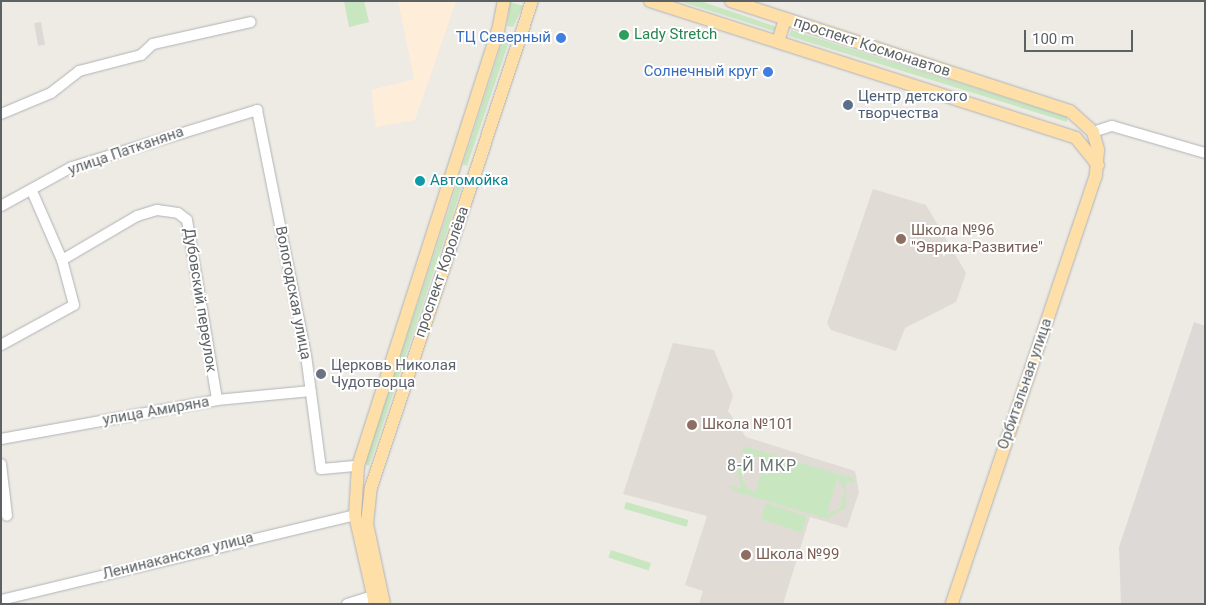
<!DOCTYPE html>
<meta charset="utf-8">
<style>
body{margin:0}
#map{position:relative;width:1206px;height:605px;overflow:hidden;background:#eeeae4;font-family:Roboto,sans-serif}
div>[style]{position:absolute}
.commercial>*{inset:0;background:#feeed9}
.industrial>*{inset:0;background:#ddd9d6;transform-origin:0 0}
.education>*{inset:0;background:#e1dbd5}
.green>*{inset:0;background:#c8e6c0;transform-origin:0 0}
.roads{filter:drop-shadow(0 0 1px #afb3b6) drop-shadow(0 0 1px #afb3b6)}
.minor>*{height:10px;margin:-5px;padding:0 5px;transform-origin:5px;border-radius:5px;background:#fff}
.major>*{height:12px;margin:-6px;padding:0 6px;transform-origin:6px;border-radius:6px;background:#ffdfa8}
.dots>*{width:14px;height:14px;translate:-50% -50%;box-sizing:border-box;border:2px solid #fff;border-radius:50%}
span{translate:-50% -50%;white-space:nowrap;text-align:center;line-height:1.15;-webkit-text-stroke:4px #fff;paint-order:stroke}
.leisure-label{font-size:15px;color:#27864d}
.left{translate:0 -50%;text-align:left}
.shop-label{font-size:15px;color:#366cbe}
.right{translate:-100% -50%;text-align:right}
.street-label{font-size:15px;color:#5c6164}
.service-label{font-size:15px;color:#4e5e75}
.culture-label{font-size:15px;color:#0d838f}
.education-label{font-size:15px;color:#785e54}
.worship-label{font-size:15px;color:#5b616d}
.neighbourhood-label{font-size:16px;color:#6d7476;letter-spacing:1px}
.frame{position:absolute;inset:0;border:2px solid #5c6164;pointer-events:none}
.scale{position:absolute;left:1024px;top:30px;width:109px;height:22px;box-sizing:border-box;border:2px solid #5c6164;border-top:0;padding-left:6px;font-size:15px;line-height:18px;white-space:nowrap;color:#5c6164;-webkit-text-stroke:4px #fff;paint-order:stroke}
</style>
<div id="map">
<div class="commercial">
<div style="clip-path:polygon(398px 1px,456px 1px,415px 120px,376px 127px,371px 90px,414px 79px)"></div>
</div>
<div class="industrial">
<div style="left:41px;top:22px;width:23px;height:7px;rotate:80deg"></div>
<div style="clip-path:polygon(1194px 322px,1205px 326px,1205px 604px,1121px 604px,1119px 547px)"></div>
</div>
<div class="education">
<div style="clip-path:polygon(873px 189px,926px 205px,966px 273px,956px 302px,905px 328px,896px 351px,831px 330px,827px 323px)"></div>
<div style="clip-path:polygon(673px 343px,714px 350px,733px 396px,728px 411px,746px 437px,855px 471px,859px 492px,847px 528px,810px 517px,783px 604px,699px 604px,703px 591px,685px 585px,707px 516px,623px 494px)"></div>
</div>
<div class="green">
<div style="clip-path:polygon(344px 1px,364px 1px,369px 22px,349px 27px)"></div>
<div style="clip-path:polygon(679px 1px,700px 1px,777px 27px,774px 31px)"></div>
<div style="clip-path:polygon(510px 2px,523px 6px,513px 27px,507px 26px)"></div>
<div style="clip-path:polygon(791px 30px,1067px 117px,1067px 122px,789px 36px)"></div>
<div style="clip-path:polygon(504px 36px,510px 38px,467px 166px,463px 164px)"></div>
<div style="clip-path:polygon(459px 178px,464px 180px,369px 466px,365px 464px)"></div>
<div style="clip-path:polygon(evenodd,743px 446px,855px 479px,854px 483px,846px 481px,846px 507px,827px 519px,731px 490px,732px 486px,741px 488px,737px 471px,750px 454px,742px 451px,743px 446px,756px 456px,766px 458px,755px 493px,747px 488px,741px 476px,745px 463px,756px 456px,743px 446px,795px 466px,838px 479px,845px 491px,840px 508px,827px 514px,837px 479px,795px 466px)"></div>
<div style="left:626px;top:502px;width:65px;height:7px;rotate:16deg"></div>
<div style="left:766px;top:503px;width:43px;height:17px;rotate:18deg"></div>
<div style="left:611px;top:550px;width:42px;height:8px;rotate:18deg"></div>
</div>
<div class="roads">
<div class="minor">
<div style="left:1px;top:114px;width:54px;rotate:-22.8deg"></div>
<div style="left:51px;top:93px;width:36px;rotate:-38deg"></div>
<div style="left:79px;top:71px;width:64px;rotate:-14.5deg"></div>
<div style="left:141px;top:55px;width:16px;rotate:-43deg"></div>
<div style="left:153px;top:44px;width:100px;rotate:-12.7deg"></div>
<div style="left:1093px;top:132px;width:20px;rotate:-18deg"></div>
<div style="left:1112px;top:126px;width:97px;rotate:16.2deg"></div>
<div style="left:1px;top:206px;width:81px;rotate:-28.8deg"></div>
<div style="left:72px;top:167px;width:194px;rotate:-17.1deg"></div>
<div style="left:257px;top:110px;width:250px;rotate:78.7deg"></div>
<div style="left:306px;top:355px;width:115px;rotate:82.5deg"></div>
<div style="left:321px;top:469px;width:37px;rotate:-5deg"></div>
<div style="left:62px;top:260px;width:87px;rotate:-30.4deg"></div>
<div style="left:137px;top:216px;width:21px;rotate:-17deg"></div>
<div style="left:157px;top:210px;width:21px;rotate:8deg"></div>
<div style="left:178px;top:213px;width:11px;rotate:38deg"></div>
<div style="left:187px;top:220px;width:182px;rotate:80.5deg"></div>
<div style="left:1px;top:345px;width:83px;rotate:-28.7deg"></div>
<div style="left:74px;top:305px;width:47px;rotate:-104.9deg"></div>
<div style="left:62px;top:260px;width:75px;rotate:-113.5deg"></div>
<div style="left:1px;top:439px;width:219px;rotate:-10.2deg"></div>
<div style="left:217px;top:400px;width:94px;rotate:-5.5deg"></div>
<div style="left:1px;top:464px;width:52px;rotate:83.4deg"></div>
<div style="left:1px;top:600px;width:364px;rotate:-13.5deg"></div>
<div style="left:347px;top:604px;width:27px;rotate:-17deg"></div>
</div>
<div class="major">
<div style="left:650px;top:1px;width:447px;rotate:17.8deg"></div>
<div style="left:1076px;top:138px;width:35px;rotate:51deg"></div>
<div style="left:731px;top:1px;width:356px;rotate:18deg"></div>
<div style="left:1070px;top:111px;width:31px;rotate:42deg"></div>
<div style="left:1093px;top:132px;width:19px;rotate:74deg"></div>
<div style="left:1098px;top:150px;width:25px;rotate:95deg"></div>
<div style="left:1096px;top:175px;width:453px;rotate:108.6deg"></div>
<div style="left:778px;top:42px;width:24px;rotate:-73deg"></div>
<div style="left:375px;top:604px;width:91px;rotate:-102.7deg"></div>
<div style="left:355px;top:515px;width:49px;rotate:-86.5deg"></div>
<div style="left:358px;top:466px;width:457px;rotate:-72.2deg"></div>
<div style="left:498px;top:31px;width:31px;rotate:-79deg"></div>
<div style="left:384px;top:604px;width:82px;rotate:-102deg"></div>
<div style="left:367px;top:524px;width:36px;rotate:-84deg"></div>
<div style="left:371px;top:488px;width:513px;rotate:-71.71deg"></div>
</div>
</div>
<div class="dots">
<div style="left:624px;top:35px;background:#2e9e5b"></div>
<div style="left:561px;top:38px;background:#3f7fe0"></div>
<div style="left:768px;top:72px;background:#3f7fe0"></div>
<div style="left:848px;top:105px;background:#5c6f8a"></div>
<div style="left:420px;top:181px;background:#0f9aa8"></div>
<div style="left:901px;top:239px;background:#8d6e63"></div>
<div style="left:321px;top:374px;background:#6b7280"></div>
<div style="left:692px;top:425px;background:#8d6e63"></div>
<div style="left:746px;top:555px;background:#8d6e63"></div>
</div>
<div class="leisure-label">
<span class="left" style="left:634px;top:35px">Lady Stretch</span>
</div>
<div class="shop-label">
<span class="right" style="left:551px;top:38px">ТЦ Северный</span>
<span class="right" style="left:758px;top:72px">Солнечный круг</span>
</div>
<div class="street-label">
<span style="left:872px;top:47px;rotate:18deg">проспект Космонавтов</span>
<span style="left:126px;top:151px;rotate:-19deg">улица Патканяна</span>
<span style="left:442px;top:272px;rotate:-71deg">проспект Королёва</span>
<span style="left:293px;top:293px;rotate:79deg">Вологодская улица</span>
<span style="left:200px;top:300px;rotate:81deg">Дубовский переулок</span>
<span style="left:1025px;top:384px;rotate:-71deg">Орбитальная улица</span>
<span style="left:156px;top:411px;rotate:-10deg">улица Амиряна</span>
<span style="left:178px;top:556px;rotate:-14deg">Ленинаканская улица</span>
</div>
<div class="service-label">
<span class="left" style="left:858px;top:105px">Центр детского<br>творчества</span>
</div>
<div class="culture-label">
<span class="left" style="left:430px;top:181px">Автомойка</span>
</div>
<div class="education-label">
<span class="left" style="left:911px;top:239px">Школа №96<br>"Эврика-Развитие"</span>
<span class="left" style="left:702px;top:425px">Школа №101</span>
<span class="left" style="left:756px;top:555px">Школа №99</span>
</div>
<div class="worship-label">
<span class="left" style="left:331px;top:374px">Церковь Николая<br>Чудотворца</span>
</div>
<div class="neighbourhood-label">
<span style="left:762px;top:466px">8-Й МКР</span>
</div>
<div class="frame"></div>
<div class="scale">100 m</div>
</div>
